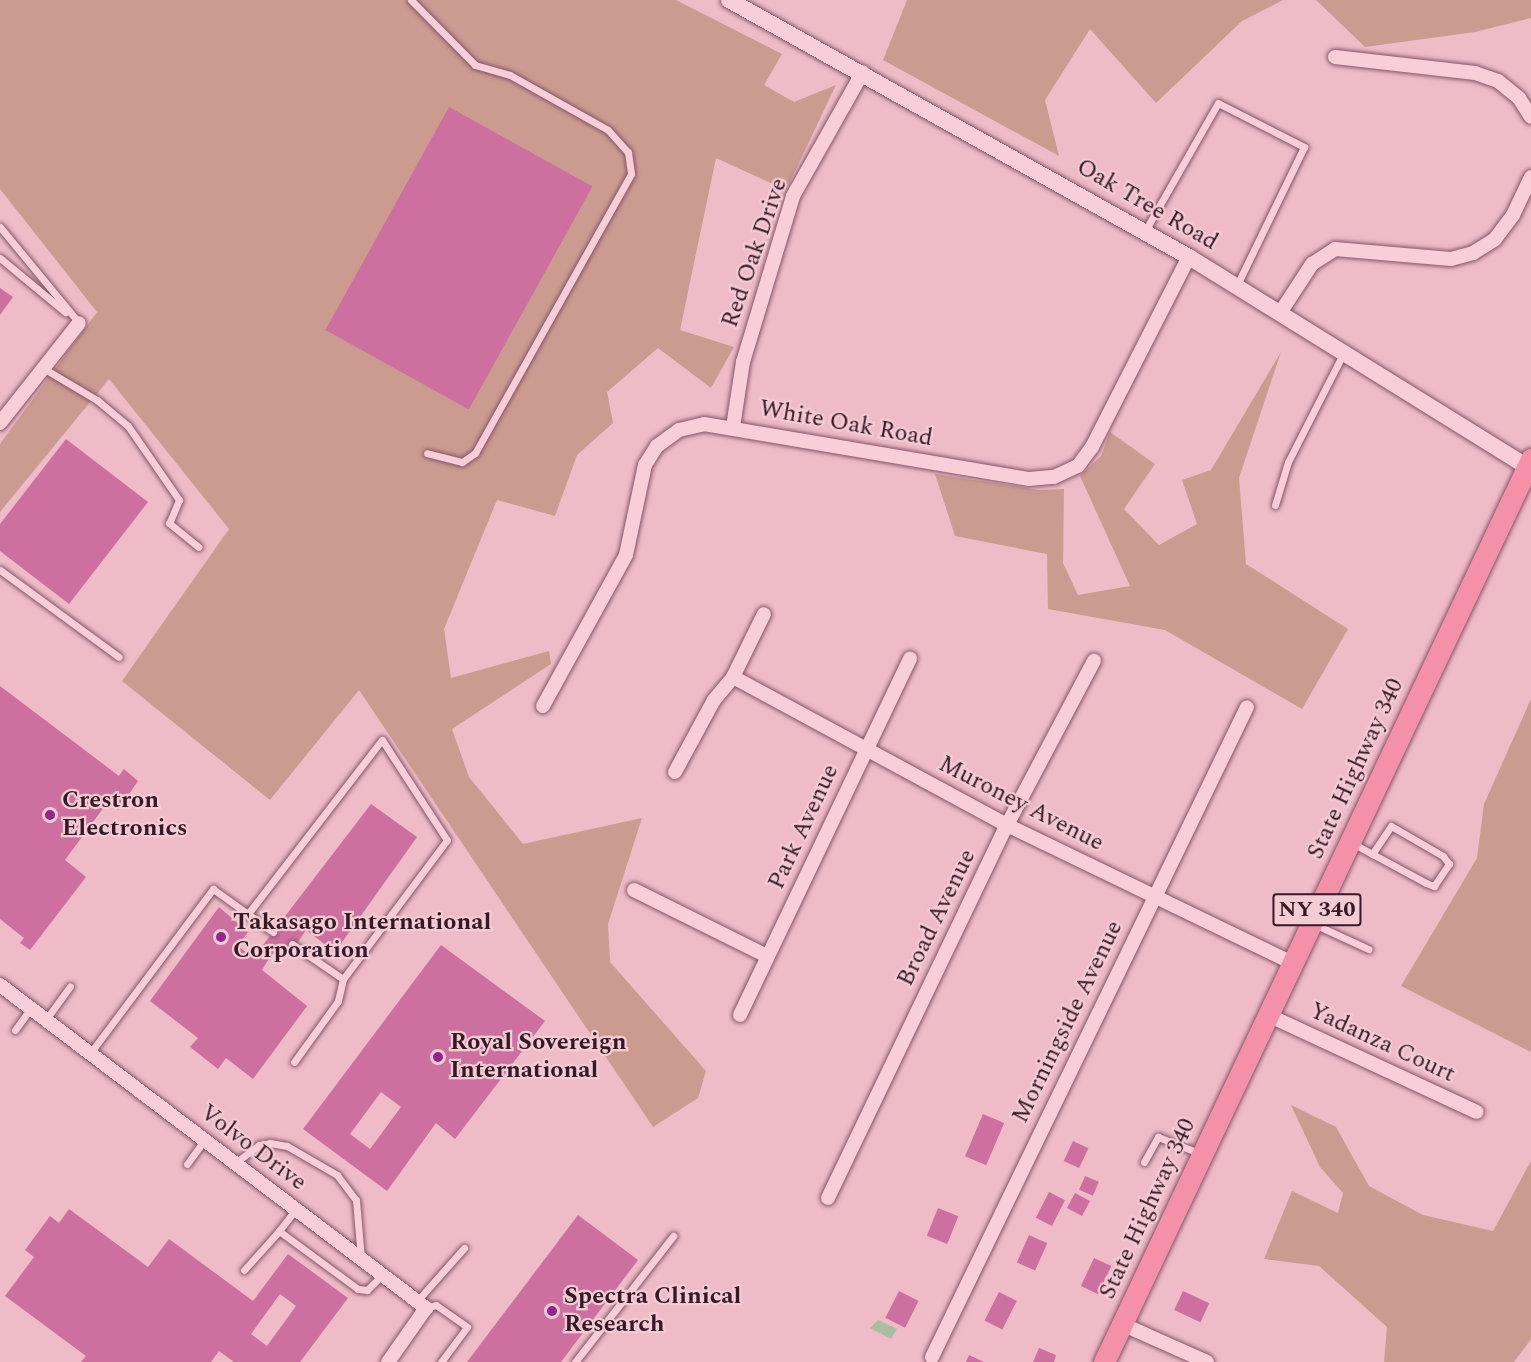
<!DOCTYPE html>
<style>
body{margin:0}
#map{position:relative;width:1531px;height:1362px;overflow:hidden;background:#eebbc7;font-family:Spectral,serif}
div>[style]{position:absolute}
.green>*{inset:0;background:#cc9b90}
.water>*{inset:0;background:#a7bfa0}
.building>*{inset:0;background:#cd70a0;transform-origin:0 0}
.roads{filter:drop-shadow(0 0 2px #855568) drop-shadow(0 0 2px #855568)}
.service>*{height:7px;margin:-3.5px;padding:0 3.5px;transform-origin:3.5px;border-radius:3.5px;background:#f9ced8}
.minor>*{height:14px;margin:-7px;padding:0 7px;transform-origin:7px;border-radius:7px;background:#f9ced8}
.tertiary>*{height:16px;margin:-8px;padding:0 8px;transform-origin:8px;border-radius:8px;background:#f9ced8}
.primary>*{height:21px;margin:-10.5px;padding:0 10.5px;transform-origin:10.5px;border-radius:10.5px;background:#f491a8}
.dots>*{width:16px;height:16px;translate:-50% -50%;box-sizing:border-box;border:3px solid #f5cbd4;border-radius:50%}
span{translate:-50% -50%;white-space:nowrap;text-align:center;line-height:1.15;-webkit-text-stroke:4.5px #f5cbd4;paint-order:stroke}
.shield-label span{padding:2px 4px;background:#f5cbd4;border:2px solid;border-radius:4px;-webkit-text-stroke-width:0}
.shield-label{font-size:22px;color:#341a26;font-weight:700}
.street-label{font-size:24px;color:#341a26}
.poi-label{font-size:24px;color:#341a26;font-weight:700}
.left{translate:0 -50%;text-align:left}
</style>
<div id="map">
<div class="green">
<div style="clip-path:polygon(0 0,676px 0,782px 54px,764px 85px,794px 102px,836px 85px,786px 190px,716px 158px,680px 330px,734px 347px,711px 388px,658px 348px,607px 392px,613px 423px,577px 455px,555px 516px,497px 500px,444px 629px,451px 678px,549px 651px,551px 664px,452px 729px,469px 777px,523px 844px,642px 818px,608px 924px,610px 962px,706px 1071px,698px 1098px,653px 1127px,359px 690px,270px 800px,122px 681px,229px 529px,109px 379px,0 512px,0 444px,97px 312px,0 189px)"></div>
<div style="clip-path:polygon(907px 0,1283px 0,1242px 21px,1156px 103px,1090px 29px,1045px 100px,1059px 156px,883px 60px)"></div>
<div style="clip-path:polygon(1316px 0,1531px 0,1531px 18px,1475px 32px,1365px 47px)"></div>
<div style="clip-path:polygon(1281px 352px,1239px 478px,1246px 564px,1348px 629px,1302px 709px,1165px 630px,1048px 609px,1047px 554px,955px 536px,935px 474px,1039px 490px,1064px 489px,1063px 563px,1078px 595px,1130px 586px,1080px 476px,1101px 456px,1110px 432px,1155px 464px,1124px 509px,1159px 545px,1197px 524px,1182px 480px,1211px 470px)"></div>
<div style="clip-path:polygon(1531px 699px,1531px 1052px,1401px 986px,1477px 858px,1484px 804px)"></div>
<div style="clip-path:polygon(1291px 1105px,1336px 1127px,1369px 1186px,1423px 1215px,1493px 1231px,1531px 1161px,1531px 1339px,1514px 1362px,1384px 1362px,1387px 1327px,1319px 1266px,1264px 1259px,1292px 1191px,1338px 1213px,1343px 1193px,1320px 1167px)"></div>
</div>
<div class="water">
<div style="clip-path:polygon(878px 1320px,897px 1329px,891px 1339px,870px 1328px)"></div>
</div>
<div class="building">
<div style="left:449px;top:107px;width:164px;height:255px;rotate:29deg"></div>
<div style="clip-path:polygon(0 288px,13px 297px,0 315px)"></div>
<div style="clip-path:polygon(66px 439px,148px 502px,69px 604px,0 551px,0 524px)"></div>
<div style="clip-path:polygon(0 686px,119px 776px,124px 769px,138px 781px,118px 810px,107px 803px,65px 860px,86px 877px,30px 950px,20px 943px,24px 938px,0 919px)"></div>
<div style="clip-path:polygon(371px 804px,417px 837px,335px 952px,306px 930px,298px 942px,272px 954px,262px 970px,307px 1006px,253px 1079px,226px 1058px,218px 1069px,190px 1047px,198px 1038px,150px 1001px,219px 907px,248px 932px,238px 946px,253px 958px)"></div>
<div style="clip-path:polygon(evenodd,441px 945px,545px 1021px,455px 1139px,436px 1123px,387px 1191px,303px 1129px,441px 945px,381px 1092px,401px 1107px,370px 1149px,350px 1134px,381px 1092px)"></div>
<div style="left:983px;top:1114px;width:23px;height:46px;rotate:23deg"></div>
<div style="left:1073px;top:1141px;width:17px;height:22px;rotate:25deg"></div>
<div style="left:1085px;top:1176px;width:15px;height:15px;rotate:23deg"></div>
<div style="left:1049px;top:1192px;width:18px;height:29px;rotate:27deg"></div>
<div style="left:1075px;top:1193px;width:17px;height:17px;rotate:28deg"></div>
<div style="left:938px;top:1208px;width:22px;height:30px;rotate:22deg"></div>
<div style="clip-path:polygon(evenodd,69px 1209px,148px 1267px,169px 1239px,253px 1301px,288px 1254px,348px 1298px,300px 1362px,234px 1362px,219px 1351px,211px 1362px,81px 1362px,86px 1356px,5px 1296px,34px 1257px,25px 1250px,50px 1216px,59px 1223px,69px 1209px,280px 1294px,296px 1306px,267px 1346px,251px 1334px,280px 1294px)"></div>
<div style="clip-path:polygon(578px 1215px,638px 1260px,561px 1362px,467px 1362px)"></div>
<div style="left:1029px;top:1235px;width:20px;height:30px;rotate:24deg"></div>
<div style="left:1094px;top:1258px;width:19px;height:31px;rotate:25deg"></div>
<div style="left:899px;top:1291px;width:22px;height:30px;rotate:27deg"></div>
<div style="left:1183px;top:1291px;width:29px;height:21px;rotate:25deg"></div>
<div style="left:999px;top:1292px;width:20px;height:32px;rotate:27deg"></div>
<div style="clip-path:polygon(1039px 1348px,1056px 1355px,1054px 1362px,1033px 1362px)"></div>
<div style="clip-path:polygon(969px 1355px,984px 1362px,966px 1362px)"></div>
</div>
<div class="roads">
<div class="service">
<div style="left:411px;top:0;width:91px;rotate:45.4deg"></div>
<div style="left:475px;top:65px;width:36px;rotate:16deg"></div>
<div style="left:510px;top:75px;width:112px;rotate:29.3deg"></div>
<div style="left:608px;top:130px;width:30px;rotate:48deg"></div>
<div style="left:628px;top:152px;width:22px;rotate:82deg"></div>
<div style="left:631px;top:174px;width:320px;rotate:119.2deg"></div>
<div style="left:475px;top:453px;width:16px;rotate:145deg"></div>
<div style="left:462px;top:462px;width:36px;rotate:-166deg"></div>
<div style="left:0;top:227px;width:124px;rotate:50.5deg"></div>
<div style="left:1145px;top:231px;width:147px;rotate:-60.3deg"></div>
<div style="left:1218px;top:103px;width:97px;rotate:27.1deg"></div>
<div style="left:1304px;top:147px;width:153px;rotate:115.9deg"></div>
<div style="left:0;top:258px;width:85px;rotate:39.7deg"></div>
<div style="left:43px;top:368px;width:63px;rotate:30.7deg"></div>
<div style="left:97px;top:400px;width:40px;rotate:40deg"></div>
<div style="left:128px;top:426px;width:90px;rotate:55.4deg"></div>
<div style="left:179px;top:500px;width:25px;rotate:113deg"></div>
<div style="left:169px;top:523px;width:38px;rotate:39deg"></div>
<div style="left:1275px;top:505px;width:45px;rotate:-73.2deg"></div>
<div style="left:1288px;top:462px;width:121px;rotate:-63deg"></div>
<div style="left:0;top:570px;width:147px;rotate:36.2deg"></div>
<div style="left:1352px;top:843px;width:84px;rotate:28.4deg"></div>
<div style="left:1426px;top:883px;width:9px;rotate:21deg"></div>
<div style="left:1434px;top:886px;width:27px;rotate:-56deg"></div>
<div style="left:1449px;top:864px;width:10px;rotate:-127deg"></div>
<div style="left:1443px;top:856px;width:60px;rotate:-150deg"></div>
<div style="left:1391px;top:826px;width:34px;rotate:124deg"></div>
<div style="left:247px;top:915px;width:221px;rotate:-52.4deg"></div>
<div style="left:382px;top:740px;width:119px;rotate:57deg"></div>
<div style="left:447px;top:840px;width:174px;rotate:126.8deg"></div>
<div style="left:343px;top:979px;width:23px;rotate:103deg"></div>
<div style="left:338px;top:1001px;width:75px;rotate:125.8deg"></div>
<div style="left:1314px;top:924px;width:60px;rotate:24.8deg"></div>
<div style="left:292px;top:944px;width:62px;rotate:34.5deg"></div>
<div style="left:47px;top:1018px;width:39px;rotate:-54deg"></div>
<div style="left:15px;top:1030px;width:27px;rotate:-54deg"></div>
<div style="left:91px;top:1052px;width:204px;rotate:-53.2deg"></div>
<div style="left:213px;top:889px;width:74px;rotate:35.6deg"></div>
<div style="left:1144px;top:1162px;width:29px;rotate:-61deg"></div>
<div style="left:1158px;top:1137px;width:44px;rotate:21.3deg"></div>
<div style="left:235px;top:1163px;width:30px;rotate:-37deg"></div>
<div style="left:259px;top:1145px;width:11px;rotate:-10deg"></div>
<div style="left:270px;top:1143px;width:17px;rotate:10deg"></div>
<div style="left:287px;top:1146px;width:58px;rotate:30.1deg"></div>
<div style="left:337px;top:1175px;width:31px;rotate:53deg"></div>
<div style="left:356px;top:1200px;width:58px;rotate:85.1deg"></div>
<div style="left:187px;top:1164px;width:31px;rotate:-54deg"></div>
<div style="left:296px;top:1209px;width:28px;rotate:128deg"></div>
<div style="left:279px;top:1231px;width:98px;rotate:36.3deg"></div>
<div style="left:358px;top:1289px;width:9px;rotate:6deg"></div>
<div style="left:367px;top:1290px;width:21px;rotate:-45deg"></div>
<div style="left:244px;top:1270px;width:52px;rotate:-48.1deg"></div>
<div style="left:417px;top:1301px;width:71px;rotate:-48.4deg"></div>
<div style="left:426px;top:1308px;width:10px;rotate:-17deg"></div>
<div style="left:436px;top:1305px;width:38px;rotate:35deg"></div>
<div style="left:467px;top:1327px;width:44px;rotate:126.6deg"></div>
<div style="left:575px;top:1362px;width:160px;rotate:-52.1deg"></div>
</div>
<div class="minor">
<div style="left:1335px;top:57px;width:141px;rotate:6.5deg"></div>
<div style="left:1475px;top:73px;width:24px;rotate:19deg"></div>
<div style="left:1498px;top:81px;width:27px;rotate:39deg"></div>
<div style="left:1519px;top:98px;width:22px;rotate:58deg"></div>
<div style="left:1280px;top:313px;width:59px;rotate:-56.9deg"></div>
<div style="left:1312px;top:264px;width:27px;rotate:-33deg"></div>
<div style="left:1335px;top:249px;width:116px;rotate:4.9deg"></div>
<div style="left:1451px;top:259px;width:23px;rotate:-15deg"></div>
<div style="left:1473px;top:253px;width:26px;rotate:-32deg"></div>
<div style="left:1495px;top:239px;width:30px;rotate:-53deg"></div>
<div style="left:1513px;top:215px;width:42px;rotate:-64.7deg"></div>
<div style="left:0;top:423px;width:127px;rotate:-51.7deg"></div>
<div style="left:733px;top:427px;width:66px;rotate:-81.3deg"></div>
<div style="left:743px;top:362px;width:173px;rotate:-73.2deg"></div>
<div style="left:793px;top:196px;width:142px;rotate:-60.6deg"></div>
<div style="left:733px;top:677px;width:311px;rotate:28.4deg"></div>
<div style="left:1007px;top:825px;width:317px;rotate:25.8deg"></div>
<div style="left:543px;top:706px;width:172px;rotate:-61.2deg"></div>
<div style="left:626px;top:555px;width:92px;rotate:-78.1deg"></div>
<div style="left:645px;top:465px;width:22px;rotate:-58deg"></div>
<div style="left:657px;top:446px;width:27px;rotate:-36deg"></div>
<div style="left:679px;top:430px;width:26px;rotate:-13deg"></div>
<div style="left:704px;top:424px;width:330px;rotate:9.6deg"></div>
<div style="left:1029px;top:479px;width:25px;rotate:-5deg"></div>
<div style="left:1054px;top:477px;width:26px;rotate:-25deg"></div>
<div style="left:1078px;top:466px;width:24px;rotate:-54deg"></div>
<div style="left:1092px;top:447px;width:213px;rotate:-63deg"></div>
<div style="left:675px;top:772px;width:82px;rotate:-61.6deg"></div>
<div style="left:714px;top:700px;width:30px;rotate:-50deg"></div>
<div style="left:733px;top:677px;width:70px;rotate:-63.8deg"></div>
<div style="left:634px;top:890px;width:148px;rotate:26.4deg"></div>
<div style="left:0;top:985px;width:535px;rotate:37.17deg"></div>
<div style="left:426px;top:1308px;width:66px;rotate:125.1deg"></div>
<div style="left:740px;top:1015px;width:395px;rotate:-64.5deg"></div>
<div style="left:1268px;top:1015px;width:230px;rotate:24.9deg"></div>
<div style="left:828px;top:1198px;width:414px;rotate:-64.4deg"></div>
<div style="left:1007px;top:825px;width:186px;rotate:-62.1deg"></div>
<div style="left:1122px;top:1324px;width:93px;rotate:24.1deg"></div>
<div style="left:932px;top:1357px;width:722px;rotate:-64.14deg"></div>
</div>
<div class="tertiary">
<div style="left:729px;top:0;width:527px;rotate:29.19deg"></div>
<div style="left:1189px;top:257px;width:402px;rotate:31.8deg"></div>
</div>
<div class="primary">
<div style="left:1104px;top:1362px;width:999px;rotate:-64.69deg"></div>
</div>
</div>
<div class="dots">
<div style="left:50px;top:815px;background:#95248d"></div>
<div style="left:221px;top:937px;background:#95248d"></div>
<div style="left:438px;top:1057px;background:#95248d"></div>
<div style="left:552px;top:1311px;background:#95248d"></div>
</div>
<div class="shield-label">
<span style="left:1317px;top:910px">NY 340</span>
</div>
<div class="street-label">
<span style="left:1147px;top:205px;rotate:30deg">Oak Tree Road</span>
<span style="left:755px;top:253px;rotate:-71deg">Red Oak Drive</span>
<span style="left:846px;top:424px;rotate:10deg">White Oak Road</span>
<span style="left:1356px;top:769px;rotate:-65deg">State Highway 340</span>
<span style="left:1021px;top:804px;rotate:27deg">Muroney Avenue</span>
<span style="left:804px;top:827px;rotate:-65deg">Park Avenue</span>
<span style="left:937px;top:918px;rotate:-64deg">Broad Avenue</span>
<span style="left:1068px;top:1022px;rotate:-64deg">Morningside Avenue</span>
<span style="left:1382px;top:1043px;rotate:25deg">Yadanza Court</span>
<span style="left:253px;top:1148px;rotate:37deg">Volvo Drive</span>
<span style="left:1148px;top:1209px;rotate:-65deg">State Highway 340</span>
</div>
<div class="poi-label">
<span class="left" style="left:62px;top:815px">Crestron<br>Electronics</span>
<span class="left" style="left:233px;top:937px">Takasago International<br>Corporation</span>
<span class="left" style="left:450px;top:1057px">Royal Sovereign<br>International</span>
<span class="left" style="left:564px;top:1311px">Spectra Clinical<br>Research</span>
</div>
</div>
